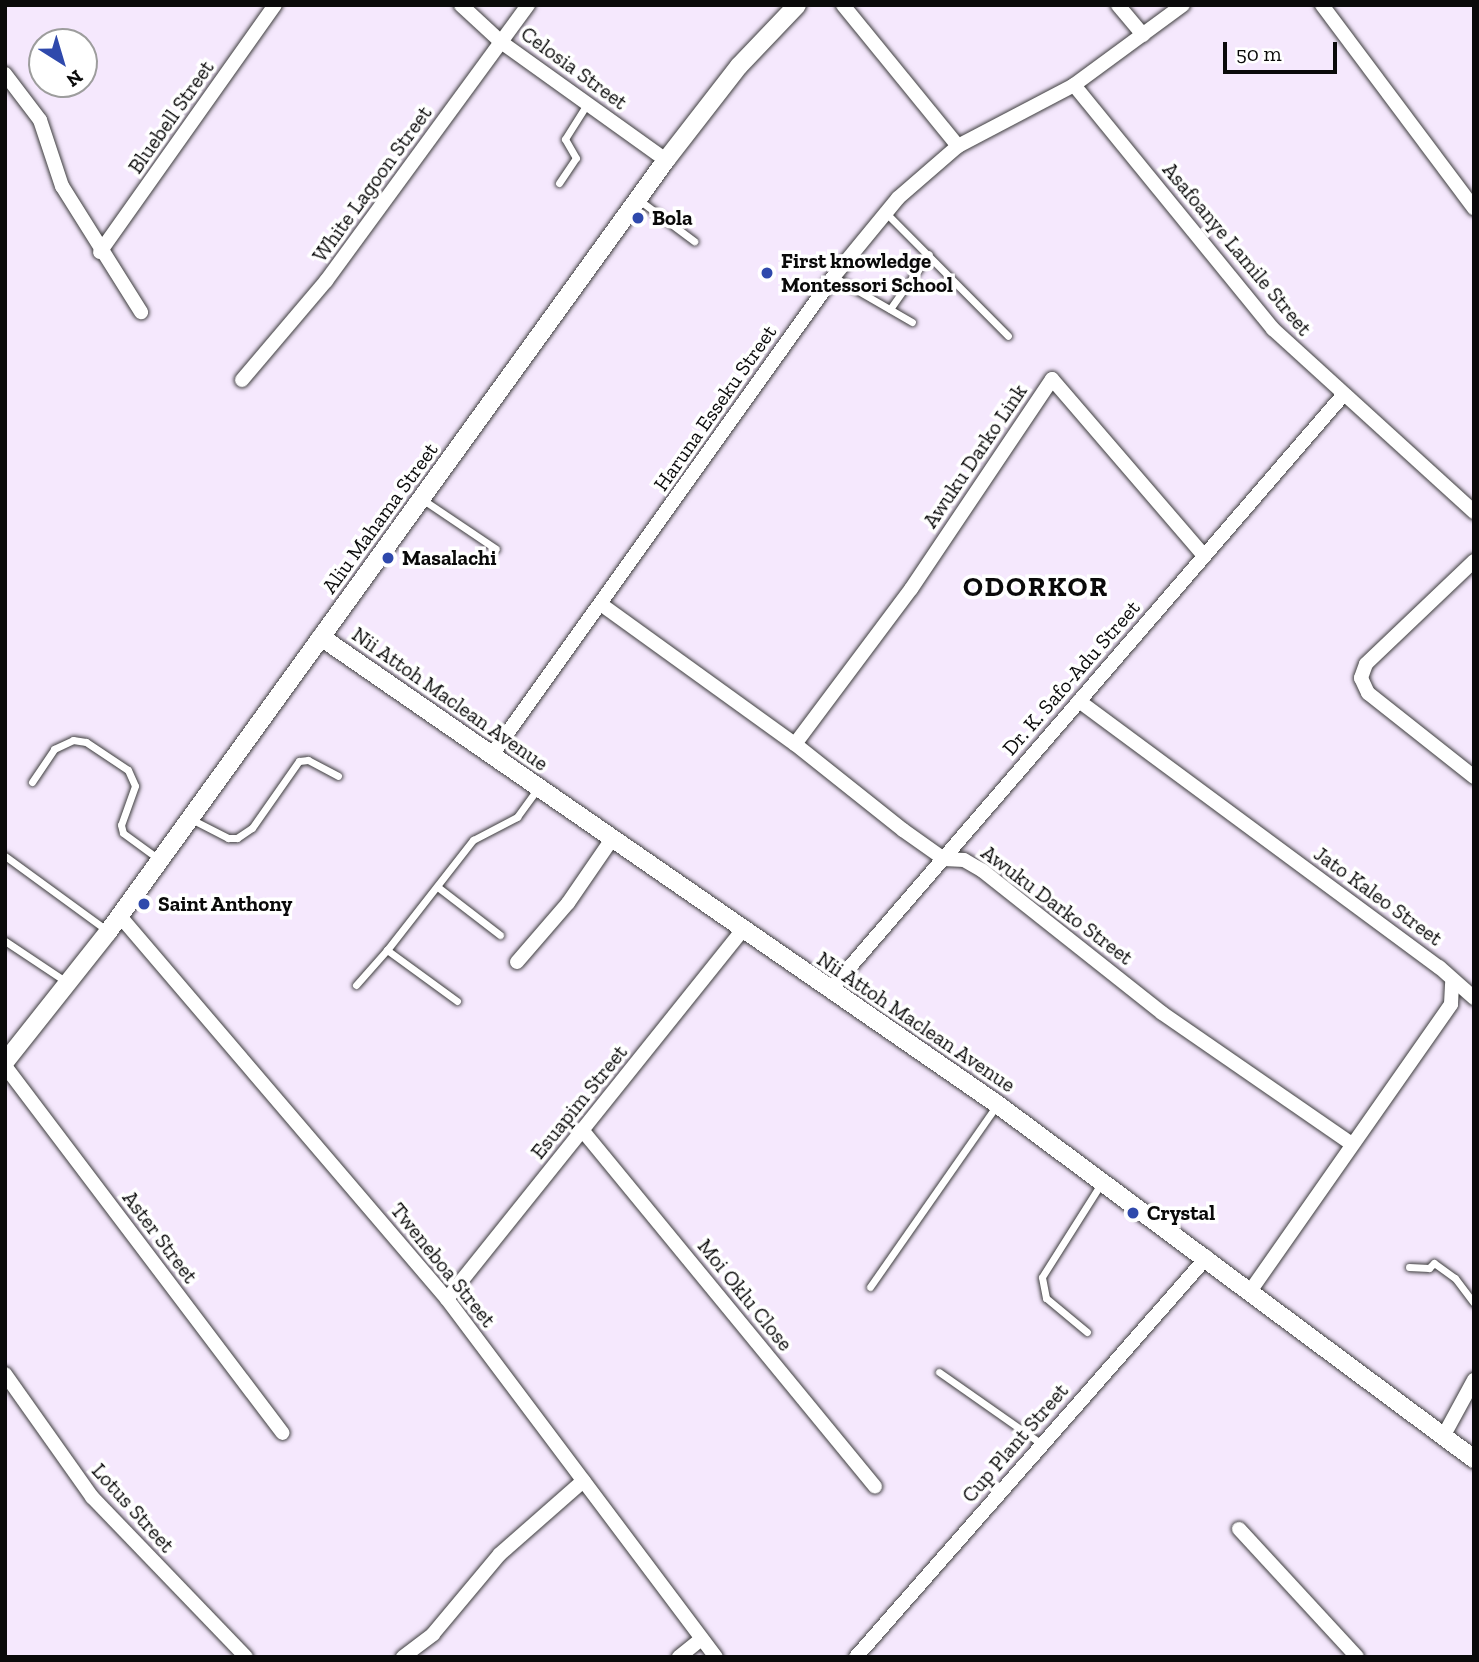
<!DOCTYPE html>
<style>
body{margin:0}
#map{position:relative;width:1479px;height:1662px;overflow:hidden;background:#f5e8fd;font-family:"Zilla Slab",serif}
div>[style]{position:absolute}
.roads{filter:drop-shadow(0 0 2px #3d3d3d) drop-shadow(0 0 2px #3d3d3d)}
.service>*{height:7px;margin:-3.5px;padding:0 3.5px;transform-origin:3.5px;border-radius:3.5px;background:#fff}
.minor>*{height:14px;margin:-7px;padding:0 7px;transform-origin:7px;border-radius:7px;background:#fff}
.tertiary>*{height:18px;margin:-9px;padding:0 9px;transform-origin:9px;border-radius:9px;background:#fff}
.dots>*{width:19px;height:19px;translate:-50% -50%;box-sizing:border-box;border:4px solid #fff;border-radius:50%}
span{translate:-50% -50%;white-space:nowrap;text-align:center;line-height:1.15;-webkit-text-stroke:7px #fff;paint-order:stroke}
.street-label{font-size:21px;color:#0a0a0a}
.poi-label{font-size:21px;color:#0a0a0a;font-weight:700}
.left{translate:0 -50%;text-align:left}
.district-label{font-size:28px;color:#0a0a0a;font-weight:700;letter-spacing:2px}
.frame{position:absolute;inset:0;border:7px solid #0a0a0a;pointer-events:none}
.north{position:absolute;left:28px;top:28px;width:70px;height:70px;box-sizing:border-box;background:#fff;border:2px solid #9d9d9d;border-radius:50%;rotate:143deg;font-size:19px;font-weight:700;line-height:28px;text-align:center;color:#0a0a0a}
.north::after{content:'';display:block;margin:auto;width:24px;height:32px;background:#2f49ac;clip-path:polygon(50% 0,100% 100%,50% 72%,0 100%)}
.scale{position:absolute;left:1223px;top:42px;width:114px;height:32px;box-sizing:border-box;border:4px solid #0a0a0a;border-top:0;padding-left:9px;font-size:21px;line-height:24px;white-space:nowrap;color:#0a0a0a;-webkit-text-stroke:5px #fff;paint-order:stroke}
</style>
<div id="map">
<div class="roads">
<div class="service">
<div style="left:559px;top:183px;width:30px;rotate:-56deg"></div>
<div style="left:576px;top:158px;width:22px;rotate:-120deg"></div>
<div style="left:565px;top:139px;width:41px;rotate:-57.8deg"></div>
<div style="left:639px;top:200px;width:69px;rotate:36.7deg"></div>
<div style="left:886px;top:213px;width:173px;rotate:45.2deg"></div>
<div style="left:834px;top:277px;width:90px;rotate:30deg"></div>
<div style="left:890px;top:309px;width:67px;rotate:-54.7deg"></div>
<div style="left:422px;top:499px;width:89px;rotate:34deg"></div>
<div style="left:32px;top:782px;width:40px;rotate:-56deg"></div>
<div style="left:54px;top:749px;width:21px;rotate:-25deg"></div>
<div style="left:73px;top:740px;width:13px;rotate:9deg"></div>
<div style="left:86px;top:742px;width:50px;rotate:33.7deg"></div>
<div style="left:128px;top:770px;width:17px;rotate:66deg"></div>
<div style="left:135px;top:786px;width:41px;rotate:109.7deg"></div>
<div style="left:121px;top:825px;width:8px;rotate:76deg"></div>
<div style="left:123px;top:833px;width:46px;rotate:36.1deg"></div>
<div style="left:191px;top:819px;width:42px;rotate:27.2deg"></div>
<div style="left:228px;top:838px;width:9px"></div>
<div style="left:237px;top:838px;width:18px;rotate:-34deg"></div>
<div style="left:252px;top:828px;width:82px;rotate:-55deg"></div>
<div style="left:299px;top:761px;width:9px;rotate:-6deg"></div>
<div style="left:308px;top:760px;width:34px;rotate:28deg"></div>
<div style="left:5px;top:856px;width:127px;rotate:36.1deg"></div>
<div style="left:439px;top:888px;width:77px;rotate:37.6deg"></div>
<div style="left:5px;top:941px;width:76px;rotate:33.7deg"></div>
<div style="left:356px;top:985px;width:47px;rotate:-48.5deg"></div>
<div style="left:457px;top:1001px;width:87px;rotate:-143.9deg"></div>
<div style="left:387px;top:950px;width:140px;rotate:-52deg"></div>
<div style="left:473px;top:840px;width:50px;rotate:-27.6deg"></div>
<div style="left:517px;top:817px;width:36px;rotate:-54deg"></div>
<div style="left:1409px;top:1267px;width:20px;rotate:3deg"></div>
<div style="left:1429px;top:1268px;width:7px;rotate:-45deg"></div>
<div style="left:1434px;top:1263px;width:26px;rotate:36deg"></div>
<div style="left:1455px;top:1278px;width:31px;rotate:53deg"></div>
<div style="left:870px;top:1287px;width:222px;rotate:-55.1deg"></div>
<div style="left:1087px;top:1332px;width:53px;rotate:-140.3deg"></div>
<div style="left:1046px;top:1298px;width:21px;rotate:-101deg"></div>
<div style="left:1042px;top:1277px;width:112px;rotate:-57.7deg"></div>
<div style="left:939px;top:1372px;width:126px;rotate:35deg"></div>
</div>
<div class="minor">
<div style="left:461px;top:5px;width:54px;rotate:42.8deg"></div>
<div style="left:501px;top:42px;width:203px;rotate:35.6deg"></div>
<div style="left:843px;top:5px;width:182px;rotate:50.8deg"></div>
<div style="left:1118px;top:5px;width:39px;rotate:50deg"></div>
<div style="left:1322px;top:5px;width:254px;rotate:53.2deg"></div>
<div style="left:5px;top:74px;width:58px;rotate:52.7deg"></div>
<div style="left:40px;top:120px;width:70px;rotate:71.6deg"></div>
<div style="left:62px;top:186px;width:149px;rotate:57.9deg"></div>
<div style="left:1074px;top:85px;width:315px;rotate:50.8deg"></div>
<div style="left:1273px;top:329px;width:272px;rotate:42.3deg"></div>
<div style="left:100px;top:252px;width:303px;rotate:-54.7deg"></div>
<div style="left:242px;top:380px;width:130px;rotate:-49.7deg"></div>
<div style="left:326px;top:281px;width:342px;rotate:-53.8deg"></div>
<div style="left:1474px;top:561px;width:149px;rotate:136.4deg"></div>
<div style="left:1366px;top:664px;width:15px;rotate:110deg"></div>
<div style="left:1361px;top:678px;width:17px;rotate:65deg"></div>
<div style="left:1368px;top:693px;width:135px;rotate:38.4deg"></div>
<div style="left:602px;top:605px;width:238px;rotate:35.8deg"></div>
<div style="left:795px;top:744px;width:138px;rotate:38.5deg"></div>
<div style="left:903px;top:830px;width:50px;rotate:35.3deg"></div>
<div style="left:944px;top:859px;width:20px;rotate:3deg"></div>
<div style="left:964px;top:860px;width:22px;rotate:30deg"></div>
<div style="left:983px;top:871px;width:228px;rotate:38.4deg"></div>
<div style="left:1162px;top:1013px;width:231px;rotate:34.6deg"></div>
<div style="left:1079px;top:701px;width:448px;rotate:36.5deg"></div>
<div style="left:1439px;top:967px;width:47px;rotate:41.5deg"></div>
<div style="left:795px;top:744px;width:194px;rotate:-53.2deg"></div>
<div style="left:911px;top:589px;width:253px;rotate:-56.1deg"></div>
<div style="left:1052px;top:379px;width:233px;rotate:49.3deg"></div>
<div style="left:491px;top:756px;width:590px;rotate:-54.45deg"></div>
<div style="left:834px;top:276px;width:101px;rotate:-50.6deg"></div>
<div style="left:898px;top:198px;width:79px;rotate:-40.9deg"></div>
<div style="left:958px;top:146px;width:131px;rotate:-27.7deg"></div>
<div style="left:1074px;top:85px;width:135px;rotate:-36.3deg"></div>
<div style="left:119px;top:915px;width:505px;rotate:49.5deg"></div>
<div style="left:447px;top:1299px;width:448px;rotate:53.1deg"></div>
<div style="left:517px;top:962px;width:78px;rotate:-49.2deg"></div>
<div style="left:568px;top:903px;width:78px;rotate:-55.5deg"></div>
<div style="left:830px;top:990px;width:787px;rotate:-49.22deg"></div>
<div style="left:5px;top:1066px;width:460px;rotate:52.9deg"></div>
<div style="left:583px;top:1131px;width:460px;rotate:50.6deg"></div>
<div style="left:1251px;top:1290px;width:349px;rotate:-55deg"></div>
<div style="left:1451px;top:1004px;width:22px;rotate:-87deg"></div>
<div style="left:447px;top:1299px;width:472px;rotate:-51.3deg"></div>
<div style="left:5px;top:1374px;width:151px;rotate:54.7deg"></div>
<div style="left:92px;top:1497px;width:222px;rotate:46.1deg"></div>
<div style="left:1444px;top:1435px;width:63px;rotate:-61.4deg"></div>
<div style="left:1239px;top:1529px;width:174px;rotate:47.3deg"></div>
<div style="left:403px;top:1657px;width:38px;rotate:-37deg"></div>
<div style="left:433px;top:1634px;width:104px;rotate:-50.1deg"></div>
<div style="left:500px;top:1554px;width:111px;rotate:-41.3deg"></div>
<div style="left:679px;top:1657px;width:28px;rotate:-39deg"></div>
<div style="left:856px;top:1657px;width:532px;rotate:-48.73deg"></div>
</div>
<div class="tertiary">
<div style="left:321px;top:637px;width:822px;rotate:34.64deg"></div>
<div style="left:997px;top:1104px;width:595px;rotate:36.66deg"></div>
<div style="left:5px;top:1062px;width:166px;rotate:-51.6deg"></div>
<div style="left:108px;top:932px;width:953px;rotate:-54.14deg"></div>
<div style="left:666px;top:160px;width:119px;rotate:-52.2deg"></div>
<div style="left:739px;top:66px;width:84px;rotate:-46.4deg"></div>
</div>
</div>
<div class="dots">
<div style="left:638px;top:218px;background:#2f49ac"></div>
<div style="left:767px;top:273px;background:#2f49ac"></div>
<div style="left:388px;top:558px;background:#2f49ac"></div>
<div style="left:144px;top:904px;background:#2f49ac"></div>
<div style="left:1133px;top:1213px;background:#2f49ac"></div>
</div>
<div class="street-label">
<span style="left:574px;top:68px;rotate:36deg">Celosia Street</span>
<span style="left:171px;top:117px;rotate:-55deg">Bluebell Street</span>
<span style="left:372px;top:184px;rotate:-54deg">White Lagoon Street</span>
<span style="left:1237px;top:249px;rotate:50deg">Asafoanye Lamile Street</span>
<span style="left:715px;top:408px;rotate:-55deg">Haruna Esseku Street</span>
<span style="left:975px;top:456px;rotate:-56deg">Awuku Darko Link</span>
<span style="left:380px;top:518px;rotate:-54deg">Aliu Mahama Street</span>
<span style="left:1071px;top:678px;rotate:-49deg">Dr. K. Safo-Adu Street</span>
<span style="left:450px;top:699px;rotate:35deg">Nii Attoh Maclean Avenue</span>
<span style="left:1378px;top:896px;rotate:36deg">Jato Kaleo Street</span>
<span style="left:1057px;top:905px;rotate:37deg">Awuku Darko Street</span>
<span style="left:916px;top:1022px;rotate:34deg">Nii Attoh Maclean Avenue</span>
<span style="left:579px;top:1102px;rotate:-51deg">Esuapim Street</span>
<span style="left:160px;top:1237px;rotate:53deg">Aster Street</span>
<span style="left:443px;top:1265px;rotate:51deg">Tweneboa Street</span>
<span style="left:745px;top:1295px;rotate:51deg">Moi Oklu Close</span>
<span style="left:1015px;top:1443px;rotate:-49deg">Cup Plant Street</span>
<span style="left:133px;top:1508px;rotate:48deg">Lotus Street</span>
</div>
<div class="poi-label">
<span class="left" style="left:652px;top:218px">Bola</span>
<span class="left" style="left:781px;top:273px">First knowledge<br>Montessori School</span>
<span class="left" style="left:402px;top:558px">Masalachi</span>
<span class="left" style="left:158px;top:904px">Saint Anthony</span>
<span class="left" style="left:1147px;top:1213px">Crystal</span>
</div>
<div class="district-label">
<span style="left:1036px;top:587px">ODORKOR</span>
</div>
<div class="frame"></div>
<div class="north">N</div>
<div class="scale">50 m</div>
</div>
